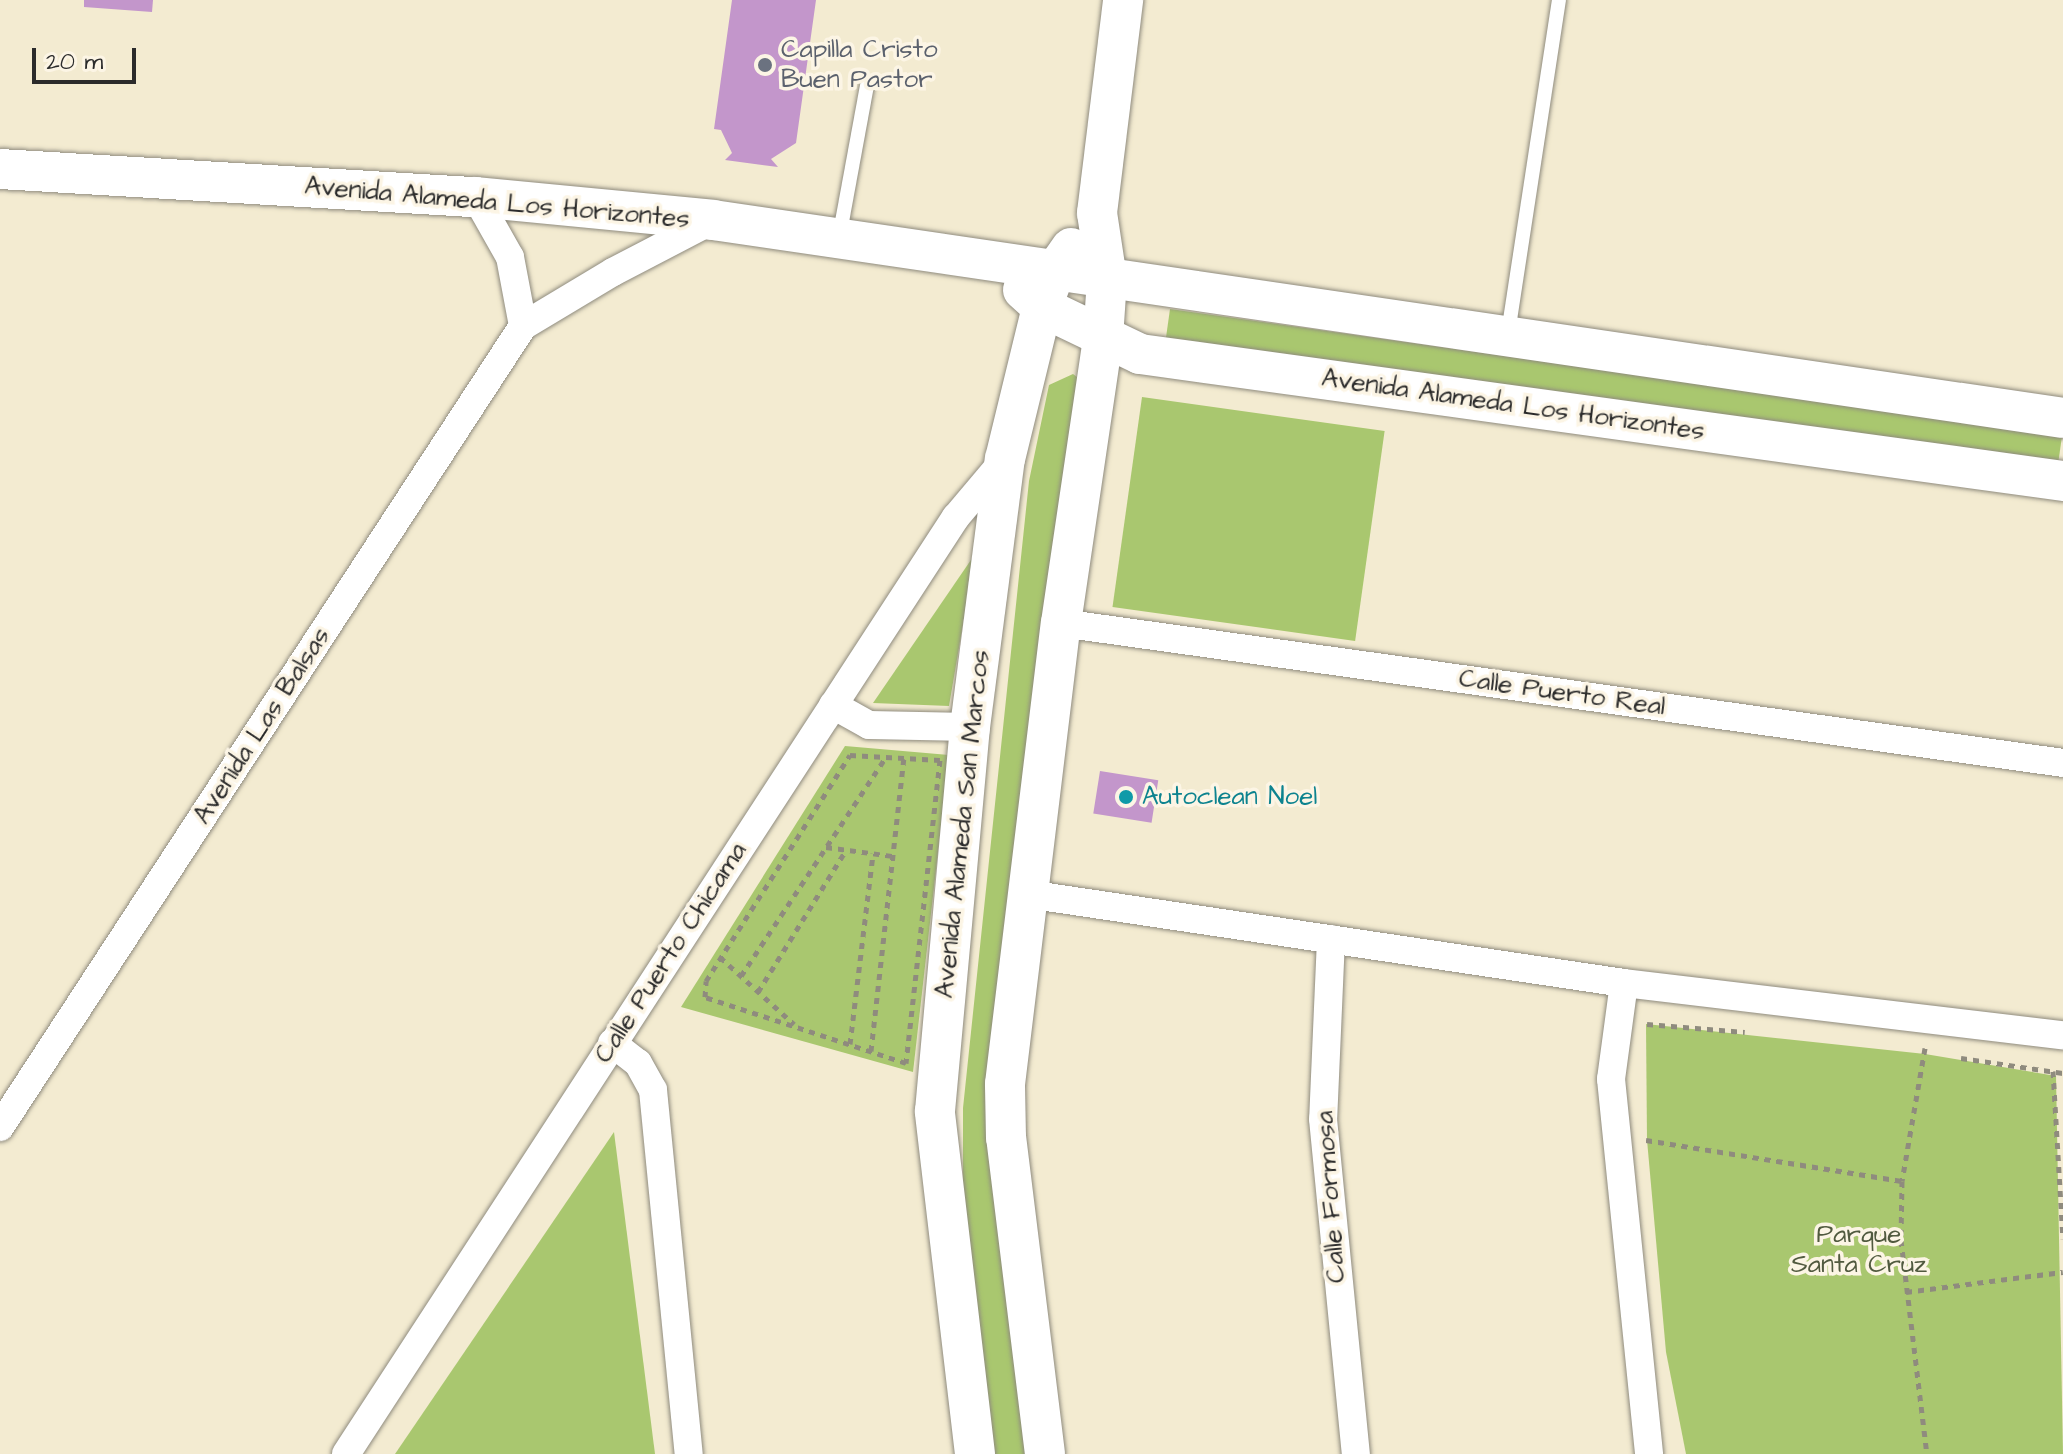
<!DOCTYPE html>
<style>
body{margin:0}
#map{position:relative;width:2063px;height:1454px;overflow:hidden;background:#f3ebd1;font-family:"Architects Daughter",sans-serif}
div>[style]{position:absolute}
.green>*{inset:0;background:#a9c76f;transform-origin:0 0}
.building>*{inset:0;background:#c396cb;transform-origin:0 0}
.path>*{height:5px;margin-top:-2.5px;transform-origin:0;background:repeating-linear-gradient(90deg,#8f8b7e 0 6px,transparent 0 12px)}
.roads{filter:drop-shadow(0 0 2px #8f8b7e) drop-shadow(0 0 2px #8f8b7e)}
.lane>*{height:14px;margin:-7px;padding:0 7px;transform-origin:7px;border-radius:7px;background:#fff}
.street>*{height:28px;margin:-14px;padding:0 14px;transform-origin:14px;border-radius:14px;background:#fff}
.secondary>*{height:40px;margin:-20px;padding:0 20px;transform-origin:20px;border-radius:20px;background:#fff}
.dots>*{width:22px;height:22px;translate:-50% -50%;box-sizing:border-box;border:4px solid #fcf5e5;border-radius:50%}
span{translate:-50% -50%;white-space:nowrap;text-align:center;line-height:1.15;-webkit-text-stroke:7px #fcf5e5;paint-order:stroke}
.worship-label{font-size:26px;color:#5b616d}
.left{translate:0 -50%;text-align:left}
.street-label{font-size:26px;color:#2b2b2b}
.culture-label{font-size:26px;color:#0d838f}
.park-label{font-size:26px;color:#515a3f}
.scale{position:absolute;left:32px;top:48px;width:104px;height:36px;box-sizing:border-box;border:4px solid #2b2b2b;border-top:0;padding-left:10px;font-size:24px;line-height:28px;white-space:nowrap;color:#2b2b2b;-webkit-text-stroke:6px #fcf5e5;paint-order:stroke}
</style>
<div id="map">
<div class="green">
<div style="left:1170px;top:309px;width:901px;height:35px;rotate:8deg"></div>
<div style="clip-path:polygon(1073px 374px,1081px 380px,1021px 902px,1027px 1454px,994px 1454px,963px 1207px,963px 1108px,1029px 481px,1049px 385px)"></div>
<div style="left:1142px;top:397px;width:245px;height:212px;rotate:8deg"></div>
<div style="clip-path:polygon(975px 554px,949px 706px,873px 703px)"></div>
<div style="clip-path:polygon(845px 746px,949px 755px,913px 1072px,681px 1007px)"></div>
<div style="clip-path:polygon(1646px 1024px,1925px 1054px,2056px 1076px,2063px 1454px,1686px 1454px,1666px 1352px,1647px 1140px)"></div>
<div style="clip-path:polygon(614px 1132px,655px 1454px,395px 1454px)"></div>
</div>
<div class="building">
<div style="clip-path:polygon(84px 0,153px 0,152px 12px,84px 7px)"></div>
<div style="clip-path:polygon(732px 0,816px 0,796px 143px,771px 159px,778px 167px,725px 160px,732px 153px,721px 130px,714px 129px)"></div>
<div style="left:1100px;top:771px;width:59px;height:43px;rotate:9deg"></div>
</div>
<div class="path">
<div style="left:850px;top:755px;width:90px;rotate:3.2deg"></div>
<div style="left:940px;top:760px;width:305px;rotate:96.4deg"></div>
<div style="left:906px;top:1063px;width:212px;rotate:-161.8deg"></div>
<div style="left:705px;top:997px;width:16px;rotate:-86deg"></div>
<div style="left:706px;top:981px;width:268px;rotate:-57.5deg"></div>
<div style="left:826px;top:847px;width:68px;rotate:7.7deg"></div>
<div style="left:720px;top:957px;width:100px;rotate:42.2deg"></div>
<div style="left:741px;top:976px;width:263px;rotate:-56.5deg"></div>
<div style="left:758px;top:992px;width:167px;rotate:-58.2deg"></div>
<div style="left:1647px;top:1024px;width:98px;rotate:4.7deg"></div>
<div style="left:850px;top:1044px;width:192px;rotate:-83.1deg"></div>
<div style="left:1925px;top:1048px;width:135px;rotate:99.8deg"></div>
<div style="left:1902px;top:1181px;width:59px;rotate:91deg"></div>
<div style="left:1901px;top:1240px;width:216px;rotate:83.1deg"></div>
<div style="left:871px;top:1051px;width:294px;rotate:-83.6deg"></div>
<div style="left:1961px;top:1058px;width:103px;rotate:8.4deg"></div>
<div style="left:2053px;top:1071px;width:168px;rotate:86.6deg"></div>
<div style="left:1646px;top:1140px;width:259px;rotate:9.1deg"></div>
<div style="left:1906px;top:1292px;width:158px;rotate:-7.3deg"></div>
</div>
<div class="roads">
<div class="lane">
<div style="left:839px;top:238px;width:155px;rotate:-79.6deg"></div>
<div style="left:1508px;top:333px;width:337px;rotate:-81.3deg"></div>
</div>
<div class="street">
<div style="left:476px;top:197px;width:69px;rotate:60.5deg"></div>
<div style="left:510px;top:257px;width:70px;rotate:79.3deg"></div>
<div style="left:1061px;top:623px;width:1012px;rotate:7.95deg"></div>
<div style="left:833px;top:705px;width:41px;rotate:29.1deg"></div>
<div style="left:869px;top:725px;width:101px;rotate:1.1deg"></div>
<div style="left:1027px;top:894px;width:604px;rotate:8.48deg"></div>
<div style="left:1624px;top:983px;width:442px;rotate:6.8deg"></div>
<div style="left:1331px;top:939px;width:180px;rotate:92.5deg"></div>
<div style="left:1323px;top:1119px;width:337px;rotate:84.4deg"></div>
<div style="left:1624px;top:983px;width:97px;rotate:97.7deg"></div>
<div style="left:1611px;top:1079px;width:377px;rotate:84.2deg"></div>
<div style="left:612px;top:1043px;width:33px;rotate:38deg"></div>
<div style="left:638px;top:1063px;width:31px;rotate:61deg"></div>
<div style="left:653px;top:1090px;width:366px;rotate:84.4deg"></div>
<div style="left:0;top:1127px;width:957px;rotate:-56.86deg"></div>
<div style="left:523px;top:326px;width:105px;rotate:-31deg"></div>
<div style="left:613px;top:272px;width:113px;rotate:-27.5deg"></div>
<div style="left:346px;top:1454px;width:1118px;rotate:-56.94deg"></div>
<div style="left:956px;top:517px;width:76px;rotate:-49.8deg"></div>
</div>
<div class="secondary">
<div style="left:0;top:169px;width:477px;rotate:3.4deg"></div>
<div style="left:476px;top:197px;width:238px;rotate:5.5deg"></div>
<div style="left:713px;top:220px;width:1364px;rotate:8.34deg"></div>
<div style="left:1023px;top:290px;width:25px;rotate:42deg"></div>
<div style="left:1042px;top:307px;width:109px;rotate:25.6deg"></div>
<div style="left:1140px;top:354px;width:932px;rotate:7.83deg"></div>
<div style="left:975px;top:1454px;width:345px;rotate:-96.7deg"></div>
<div style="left:935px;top:1111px;width:386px;rotate:-84.8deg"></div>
<div style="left:970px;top:727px;width:270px;rotate:-82.6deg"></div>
<div style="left:1005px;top:459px;width:156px;rotate:-76.3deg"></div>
<div style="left:1042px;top:307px;width:38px;rotate:-70deg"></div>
<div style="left:1055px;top:271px;width:28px;rotate:-55deg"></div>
<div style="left:1045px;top:1454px;width:318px;rotate:-97deg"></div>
<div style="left:1006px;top:1138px;width:54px;rotate:-91.1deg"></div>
<div style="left:1005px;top:1084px;width:464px;rotate:-83.1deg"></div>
<div style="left:1061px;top:623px;width:288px;rotate:-81.6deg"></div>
<div style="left:1103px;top:338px;width:59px;rotate:-86.1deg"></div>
<div style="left:1107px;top:279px;width:67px;rotate:-98.6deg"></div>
<div style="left:1097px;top:213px;width:215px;rotate:-83deg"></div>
</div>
</div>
<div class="dots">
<div style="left:765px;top:65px;background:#6b7280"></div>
<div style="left:1126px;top:797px;background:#0f9aa8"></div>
</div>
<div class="worship-label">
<span class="left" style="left:781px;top:65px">Capilla Cristo<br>Buen Pastor</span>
</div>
<div class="street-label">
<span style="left:497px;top:203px;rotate:5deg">Avenida Alameda Los Horizontes</span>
<span style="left:1513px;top:405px;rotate:8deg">Avenida Alameda Los Horizontes</span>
<span style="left:1562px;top:693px;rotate:8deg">Calle Puerto Real</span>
<span style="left:262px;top:726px;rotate:-57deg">Avenida Las Balsas</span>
<span style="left:963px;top:824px;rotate:-84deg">Avenida Alameda San Marcos</span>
<span style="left:671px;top:953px;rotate:-57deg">Calle Puerto Chicama</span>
<span style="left:1331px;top:1197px;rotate:-94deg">Calle Formosa</span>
</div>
<div class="culture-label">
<span class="left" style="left:1142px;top:797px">Autoclean Noel</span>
</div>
<div class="park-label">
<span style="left:1859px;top:1250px">Parque<br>Santa Cruz</span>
</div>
<div class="scale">20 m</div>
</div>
